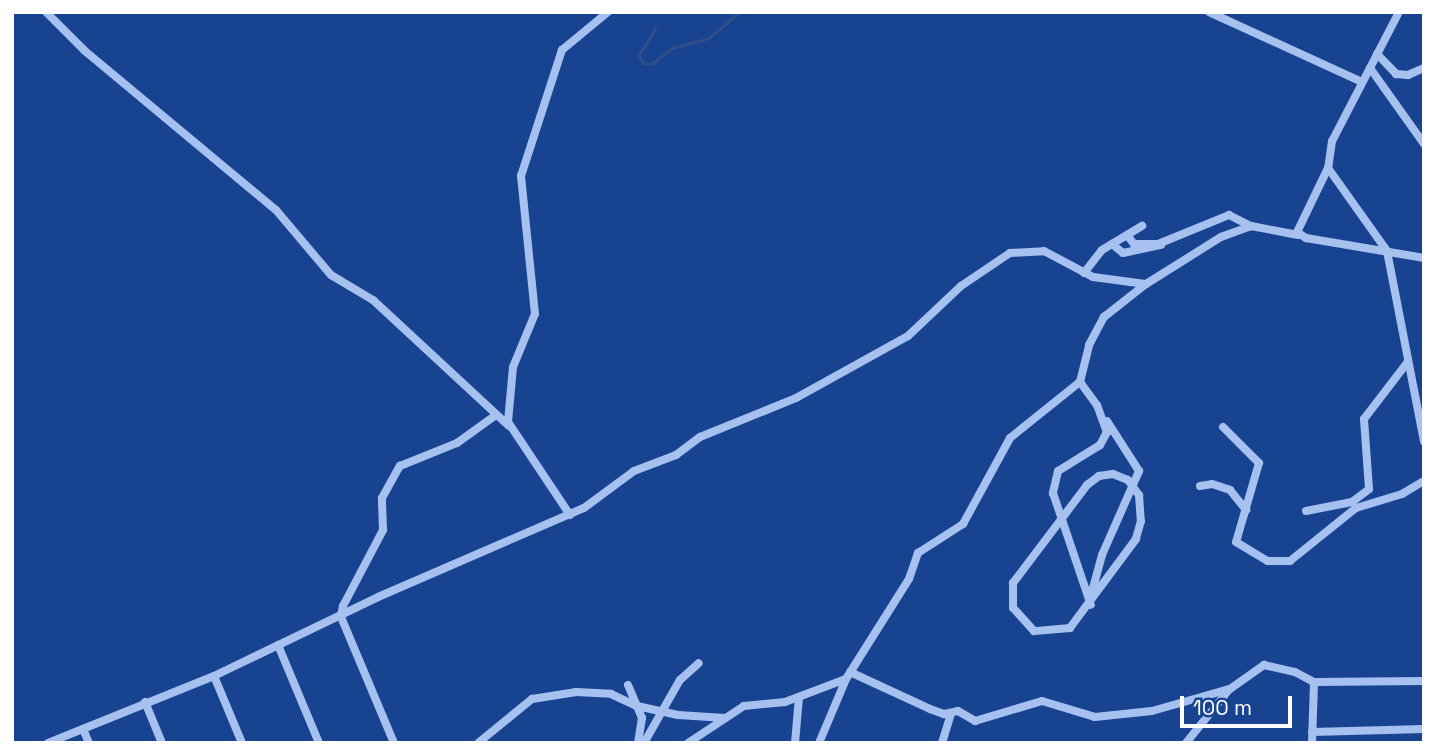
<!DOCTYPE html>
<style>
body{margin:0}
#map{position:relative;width:1436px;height:755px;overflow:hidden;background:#184391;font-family:"Space Grotesk",sans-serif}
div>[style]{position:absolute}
.stream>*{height:2.5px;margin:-1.25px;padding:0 1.25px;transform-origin:1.25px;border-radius:1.25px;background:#304f89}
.minor>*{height:8px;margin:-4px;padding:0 4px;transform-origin:4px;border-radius:4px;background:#a6c1f0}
span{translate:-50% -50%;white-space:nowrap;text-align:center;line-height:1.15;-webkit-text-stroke:6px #184391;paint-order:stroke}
.frame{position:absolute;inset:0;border:14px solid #fff;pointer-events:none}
.scale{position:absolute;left:1180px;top:696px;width:112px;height:32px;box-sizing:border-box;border:4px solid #fff;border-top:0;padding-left:9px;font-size:21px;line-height:24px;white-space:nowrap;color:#fff;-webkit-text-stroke:5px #184391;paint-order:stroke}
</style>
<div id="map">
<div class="stream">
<div style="left:656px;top:28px;width:33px;rotate:121deg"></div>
<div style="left:639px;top:56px;width:9px;rotate:58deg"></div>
<div style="left:644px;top:64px;width:8px"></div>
<div style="left:652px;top:64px;width:26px;rotate:-39deg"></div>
<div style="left:672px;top:48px;width:38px;rotate:-15deg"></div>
<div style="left:709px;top:38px;width:40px;rotate:-41deg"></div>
</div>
<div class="minor">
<div style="left:46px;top:12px;width:55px;rotate:45deg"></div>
<div style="left:85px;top:51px;width:249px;rotate:39.8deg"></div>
<div style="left:276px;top:210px;width:85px;rotate:49.8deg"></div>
<div style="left:331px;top:275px;width:49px;rotate:30.8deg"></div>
<div style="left:373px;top:300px;width:185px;rotate:42.8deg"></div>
<div style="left:1209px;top:12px;width:168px;rotate:24.6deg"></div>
<div style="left:1399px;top:12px;width:145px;rotate:117.4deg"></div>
<div style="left:1332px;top:141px;width:27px;rotate:98deg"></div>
<div style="left:1328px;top:168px;width:71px;rotate:115.8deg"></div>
<div style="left:1297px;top:232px;width:11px;rotate:34deg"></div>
<div style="left:1306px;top:238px;width:120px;rotate:9.6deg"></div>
<div style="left:1377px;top:54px;width:28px;rotate:46deg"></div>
<div style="left:1396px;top:74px;width:12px;rotate:5deg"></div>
<div style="left:1408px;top:75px;width:17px;rotate:-24deg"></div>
<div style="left:1370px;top:68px;width:93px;rotate:54.6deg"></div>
<div style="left:1328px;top:168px;width:102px;rotate:54.6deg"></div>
<div style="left:1387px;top:251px;width:194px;rotate:79deg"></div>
<div style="left:1127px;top:235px;width:11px;rotate:52deg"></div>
<div style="left:1134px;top:244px;width:24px"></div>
<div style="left:1158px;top:244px;width:77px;rotate:-22.2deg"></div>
<div style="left:1229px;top:215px;width:25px;rotate:27deg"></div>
<div style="left:1112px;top:244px;width:14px;rotate:39deg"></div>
<div style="left:1123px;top:253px;width:39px;rotate:-12deg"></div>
<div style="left:1084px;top:273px;width:29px;rotate:-52deg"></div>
<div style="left:1102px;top:250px;width:47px;rotate:-31deg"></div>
<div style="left:1080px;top:382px;width:29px;rotate:54deg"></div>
<div style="left:1097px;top:405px;width:29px;rotate:70deg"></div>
<div style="left:1107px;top:432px;width:15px;rotate:118deg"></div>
<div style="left:1100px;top:445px;width:49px;rotate:148.2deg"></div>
<div style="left:1058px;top:471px;width:23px;rotate:103deg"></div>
<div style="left:1053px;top:493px;width:118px;rotate:71.3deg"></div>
<div style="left:1223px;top:427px;width:51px;rotate:45deg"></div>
<div style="left:1259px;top:463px;width:82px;rotate:106.2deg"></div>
<div style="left:1236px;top:542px;width:37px;rotate:31deg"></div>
<div style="left:1268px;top:561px;width:22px"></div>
<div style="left:1290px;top:561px;width:85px;rotate:-38.8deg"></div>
<div style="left:1356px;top:508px;width:48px;rotate:-16.9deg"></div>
<div style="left:1402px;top:494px;width:26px;rotate:-31deg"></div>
<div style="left:1113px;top:474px;width:16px;rotate:22deg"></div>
<div style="left:1128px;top:480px;width:19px;rotate:54deg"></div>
<div style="left:1139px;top:495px;width:26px;rotate:86deg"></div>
<div style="left:1141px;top:521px;width:19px;rotate:106deg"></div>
<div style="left:1136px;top:539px;width:111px;rotate:126.6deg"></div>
<div style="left:1070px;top:628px;width:36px;rotate:175deg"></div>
<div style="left:1034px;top:631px;width:31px;rotate:-132deg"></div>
<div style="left:1013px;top:608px;width:25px;rotate:-90deg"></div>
<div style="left:1013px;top:583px;width:123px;rotate:-52.9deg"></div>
<div style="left:1087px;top:485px;width:15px;rotate:-37deg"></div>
<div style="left:1099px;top:476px;width:14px;rotate:-8deg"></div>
<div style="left:1200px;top:486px;width:12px;rotate:-9deg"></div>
<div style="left:1212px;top:484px;width:19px;rotate:18deg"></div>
<div style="left:1230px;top:490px;width:26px;rotate:51deg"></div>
<div style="left:1306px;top:511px;width:47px;rotate:-11.1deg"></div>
<div style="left:1352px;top:502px;width:21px;rotate:-37deg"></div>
<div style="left:1369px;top:489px;width:70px;rotate:-94.1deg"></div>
<div style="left:1364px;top:419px;width:71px;rotate:-52.5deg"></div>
<div style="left:570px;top:515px;width:112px;rotate:-123.7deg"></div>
<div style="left:508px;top:422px;width:55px;rotate:-84.8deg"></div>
<div style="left:513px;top:367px;width:57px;rotate:-67.5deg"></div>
<div style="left:535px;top:314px;width:139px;rotate:-95.8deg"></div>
<div style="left:521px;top:176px;width:133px;rotate:-72deg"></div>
<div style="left:562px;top:50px;width:60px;rotate:-39.6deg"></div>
<div style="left:1090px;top:599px;width:46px;rotate:-74.7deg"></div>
<div style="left:1102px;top:555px;width:92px;rotate:-66.2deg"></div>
<div style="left:1139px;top:471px;width:59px;rotate:-122.6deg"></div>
<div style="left:278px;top:645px;width:106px;rotate:67.3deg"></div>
<div style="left:850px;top:672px;width:88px;rotate:24.8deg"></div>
<div style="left:930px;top:709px;width:15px;rotate:20deg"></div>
<div style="left:944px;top:714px;width:14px;rotate:-12deg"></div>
<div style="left:958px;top:711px;width:20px;rotate:30deg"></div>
<div style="left:975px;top:721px;width:70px;rotate:-16.6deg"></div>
<div style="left:1042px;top:701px;width:55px;rotate:16.8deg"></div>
<div style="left:1095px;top:717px;width:57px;rotate:-6deg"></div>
<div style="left:1152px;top:711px;width:81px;rotate:-15.8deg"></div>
<div style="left:1230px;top:689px;width:42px;rotate:-35.2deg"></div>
<div style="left:1264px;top:665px;width:32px;rotate:13deg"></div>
<div style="left:1295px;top:672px;width:21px;rotate:28deg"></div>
<div style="left:1314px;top:682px;width:110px;rotate:-0.5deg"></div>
<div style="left:214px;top:676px;width:73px;rotate:67.3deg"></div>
<div style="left:628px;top:685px;width:36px;rotate:67deg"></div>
<div style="left:642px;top:718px;width:25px;rotate:99deg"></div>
<div style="left:145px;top:702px;width:44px;rotate:67.5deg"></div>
<div style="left:83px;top:729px;width:15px;rotate:67deg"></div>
<div style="left:1312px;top:732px;width:112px;rotate:-1.5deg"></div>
<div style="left:48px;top:743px;width:179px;rotate:-22deg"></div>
<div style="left:214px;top:676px;width:182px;rotate:-25.7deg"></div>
<div style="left:378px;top:597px;width:224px;rotate:-23.4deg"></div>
<div style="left:584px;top:508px;width:62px;rotate:-36.5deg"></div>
<div style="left:634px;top:471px;width:45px;rotate:-20.9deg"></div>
<div style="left:676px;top:455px;width:30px;rotate:-37deg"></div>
<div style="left:700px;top:437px;width:104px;rotate:-22.1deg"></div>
<div style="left:796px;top:398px;width:128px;rotate:-29deg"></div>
<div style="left:908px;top:336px;width:73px;rotate:-43.3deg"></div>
<div style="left:961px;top:286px;width:59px;rotate:-34deg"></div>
<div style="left:1010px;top:253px;width:34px;rotate:-3deg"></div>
<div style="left:1044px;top:251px;width:55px;rotate:28deg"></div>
<div style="left:1093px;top:277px;width:53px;rotate:7.5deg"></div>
<div style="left:394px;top:743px;width:137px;rotate:-112.8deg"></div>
<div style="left:341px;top:617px;width:11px;rotate:-80deg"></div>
<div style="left:343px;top:606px;width:86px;rotate:-62.2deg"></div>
<div style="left:383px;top:530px;width:32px;rotate:-92deg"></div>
<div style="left:382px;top:498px;width:37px;rotate:-61deg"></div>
<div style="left:400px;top:466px;width:61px;rotate:-22deg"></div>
<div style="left:457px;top:443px;width:48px;rotate:-35.7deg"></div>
<div style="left:478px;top:743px;width:70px;rotate:-39.2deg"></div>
<div style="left:532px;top:699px;width:45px;rotate:-9deg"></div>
<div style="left:576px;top:692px;width:35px;rotate:3deg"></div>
<div style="left:611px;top:694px;width:29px;rotate:25deg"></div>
<div style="left:637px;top:706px;width:42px;rotate:12.4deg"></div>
<div style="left:678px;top:715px;width:47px;rotate:3.7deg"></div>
<div style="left:644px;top:743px;width:73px;rotate:-60.3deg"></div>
<div style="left:680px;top:680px;width:25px;rotate:-42deg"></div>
<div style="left:688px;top:743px;width:67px;rotate:-33.5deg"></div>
<div style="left:744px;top:706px;width:41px;rotate:-5.6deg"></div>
<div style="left:785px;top:702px;width:65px;rotate:-20.7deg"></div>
<div style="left:795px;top:743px;width:46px;rotate:-85deg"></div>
<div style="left:819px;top:743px;width:69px;rotate:-67.1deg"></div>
<div style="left:846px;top:679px;width:118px;rotate:-57.8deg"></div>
<div style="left:909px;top:579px;width:28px;rotate:-71deg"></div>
<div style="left:918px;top:553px;width:54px;rotate:-32.8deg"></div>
<div style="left:963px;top:524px;width:98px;rotate:-61.3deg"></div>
<div style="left:1010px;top:438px;width:90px;rotate:-38.7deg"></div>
<div style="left:1080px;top:382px;width:38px;rotate:-76deg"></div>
<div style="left:1089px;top:345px;width:32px;rotate:-62deg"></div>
<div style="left:1104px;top:317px;width:53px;rotate:-38.2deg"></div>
<div style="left:1146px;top:284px;width:89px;rotate:-32.1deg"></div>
<div style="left:1221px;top:237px;width:32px;rotate:-20deg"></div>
<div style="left:1251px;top:226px;width:48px;rotate:10.8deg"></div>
<div style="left:942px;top:743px;width:31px;rotate:-73deg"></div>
<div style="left:1186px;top:743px;width:67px;rotate:-51.1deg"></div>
<div style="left:1312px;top:743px;width:61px;rotate:-88.1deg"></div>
</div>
<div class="frame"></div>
<div class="scale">100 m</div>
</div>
